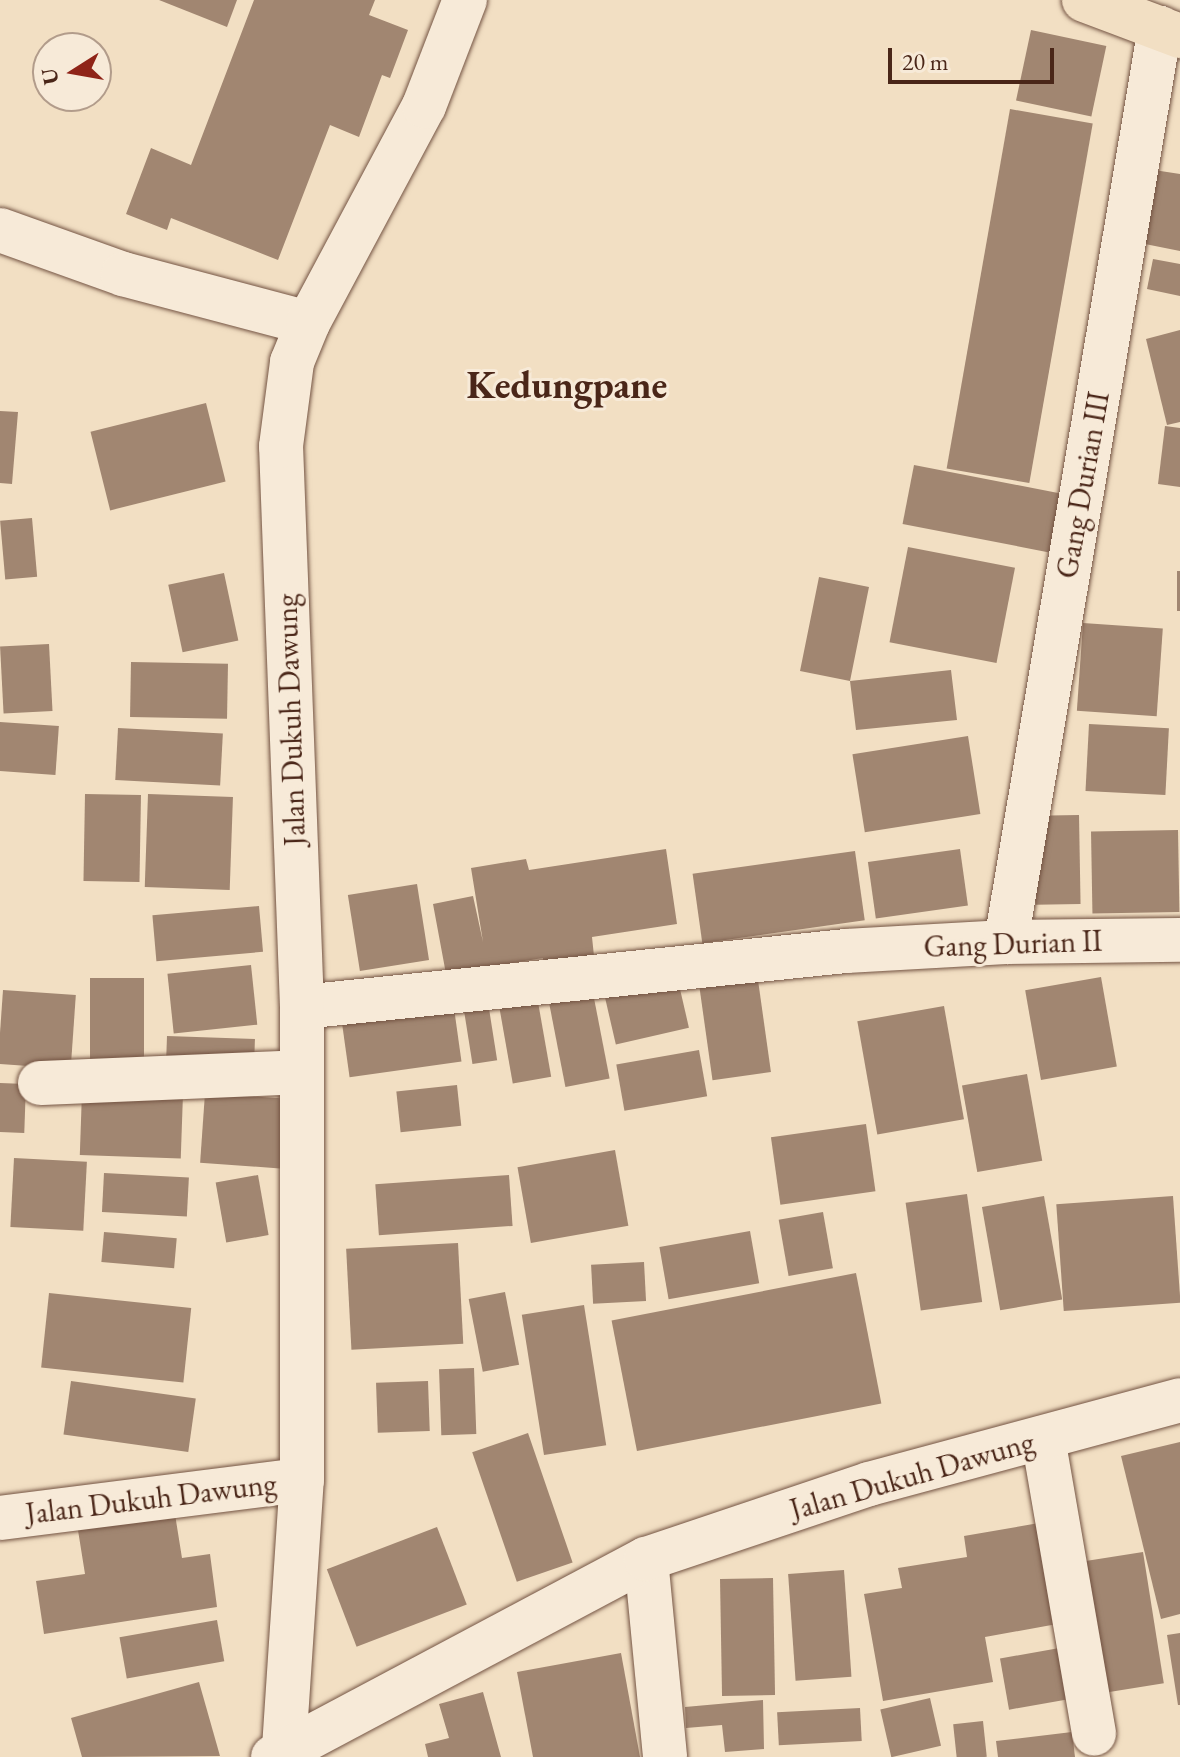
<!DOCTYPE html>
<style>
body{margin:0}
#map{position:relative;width:1180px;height:1757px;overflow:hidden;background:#f2dfc3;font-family:"EB Garamond",serif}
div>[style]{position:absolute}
.building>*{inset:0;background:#a18671;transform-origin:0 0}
.roads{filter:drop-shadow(0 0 2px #745443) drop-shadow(0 0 2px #745443)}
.minor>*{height:44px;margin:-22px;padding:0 22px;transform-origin:22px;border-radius:22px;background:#f7ead8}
.major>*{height:44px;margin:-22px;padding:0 22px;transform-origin:22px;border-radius:22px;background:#f2dfc3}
span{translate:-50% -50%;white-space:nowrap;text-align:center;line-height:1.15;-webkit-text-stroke:6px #f7ead8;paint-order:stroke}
.street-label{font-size:30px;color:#4a2618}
.district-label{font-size:38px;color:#4a2618;font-weight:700}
.north{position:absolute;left:32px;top:32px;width:80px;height:80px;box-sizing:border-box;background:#f7ead8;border:2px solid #b29c8b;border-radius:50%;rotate:259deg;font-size:22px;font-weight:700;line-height:32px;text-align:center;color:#4a2618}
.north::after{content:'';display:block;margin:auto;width:28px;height:36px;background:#8f2418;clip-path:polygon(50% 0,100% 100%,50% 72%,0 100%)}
.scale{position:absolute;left:888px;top:48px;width:166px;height:36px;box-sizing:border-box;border:4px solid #4a2618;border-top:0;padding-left:10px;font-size:24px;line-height:28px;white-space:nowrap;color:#4a2618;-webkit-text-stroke:6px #f7ead8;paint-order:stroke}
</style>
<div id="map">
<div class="building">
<div style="clip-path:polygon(159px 0,237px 0,227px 27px)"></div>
<div style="clip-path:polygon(254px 0,375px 0,369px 15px,408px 30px,390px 78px,382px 75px,359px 137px,330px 125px,278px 260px,171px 218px,167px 230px,126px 214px,151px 148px,191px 165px)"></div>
<div style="left:1031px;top:30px;width:77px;height:72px;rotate:12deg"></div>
<div style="left:1010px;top:109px;width:84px;height:365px;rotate:10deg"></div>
<div style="clip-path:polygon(1154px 170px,1180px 174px,1180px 251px,1140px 243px)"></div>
<div style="clip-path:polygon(1153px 259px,1180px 264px,1180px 296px,1147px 289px)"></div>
<div style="clip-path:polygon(1180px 330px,1180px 422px,1167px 425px,1146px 339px)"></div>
<div style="left:206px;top:403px;width:81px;height:119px;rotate:76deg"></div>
<div style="clip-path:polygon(0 411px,18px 412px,12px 484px,0 483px)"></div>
<div style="clip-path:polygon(1165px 426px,1180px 428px,1180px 487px,1158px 484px)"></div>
<div style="left:914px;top:465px;width:152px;height:60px;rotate:11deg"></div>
<div style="left:32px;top:518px;width:59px;height:32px;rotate:85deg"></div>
<div style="left:908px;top:547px;width:109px;height:97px;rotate:11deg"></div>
<div style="left:1177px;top:571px;width:3px;height:40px"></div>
<div style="left:224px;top:573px;width:69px;height:57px;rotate:78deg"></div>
<div style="clip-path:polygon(819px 577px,869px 587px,850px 681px,951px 670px,957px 720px,856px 730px,850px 681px,800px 671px)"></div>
<div style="left:1083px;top:623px;width:80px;height:88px;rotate:4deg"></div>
<div style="left:49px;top:644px;width:67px;height:49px;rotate:87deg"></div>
<div style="left:131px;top:662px;width:97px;height:55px;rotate:1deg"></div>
<div style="left:0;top:722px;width:59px;height:49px;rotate:4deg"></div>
<div style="left:1089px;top:724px;width:80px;height:67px;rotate:3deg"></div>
<div style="left:118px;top:728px;width:105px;height:52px;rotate:3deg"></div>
<div style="left:968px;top:736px;width:79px;height:117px;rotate:81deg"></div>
<div style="left:85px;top:794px;width:56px;height:87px;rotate:1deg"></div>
<div style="left:148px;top:794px;width:85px;height:93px;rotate:2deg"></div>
<div style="left:1079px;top:815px;width:89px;height:45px;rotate:89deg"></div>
<div style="left:1178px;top:830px;width:82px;height:87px;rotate:89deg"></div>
<div style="clip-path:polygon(666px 849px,677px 924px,592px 937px,594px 956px,543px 963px,543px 958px,446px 974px,433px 904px,473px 896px,483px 942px,471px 868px,526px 859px,529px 870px)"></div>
<div style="left:960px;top:849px;width:57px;height:93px;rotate:82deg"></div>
<div style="left:855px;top:851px;width:70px;height:164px;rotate:82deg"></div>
<div style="left:417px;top:884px;width:77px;height:70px;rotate:81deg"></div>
<div style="left:259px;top:906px;width:46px;height:107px;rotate:85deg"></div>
<div style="left:251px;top:965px;width:60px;height:84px;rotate:84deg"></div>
<div style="left:677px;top:976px;width:53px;height:75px;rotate:77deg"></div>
<div style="left:1101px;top:977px;width:91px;height:77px;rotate:80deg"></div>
<div style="left:90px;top:978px;width:54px;height:94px"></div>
<div style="left:758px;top:980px;width:93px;height:59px;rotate:82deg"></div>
<div style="left:3px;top:990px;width:73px;height:74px;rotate:4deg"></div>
<div style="left:593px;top:993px;width:87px;height:45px;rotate:79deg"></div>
<div style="left:487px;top:996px;width:65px;height:25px;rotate:81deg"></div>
<div style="left:453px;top:1001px;width:61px;height:113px;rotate:82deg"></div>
<div style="left:538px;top:1002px;width:76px;height:39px;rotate:80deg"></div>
<div style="left:944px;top:1006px;width:115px;height:88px;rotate:80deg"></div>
<div style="left:167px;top:1036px;width:88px;height:32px;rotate:2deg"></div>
<div style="left:699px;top:1050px;width:47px;height:84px;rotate:80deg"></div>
<div style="left:1027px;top:1074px;width:88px;height:66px;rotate:80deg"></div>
<div style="left:0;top:1083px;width:26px;height:49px;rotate:2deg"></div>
<div style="left:457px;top:1085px;width:41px;height:61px;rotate:84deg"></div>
<div style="left:82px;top:1092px;width:101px;height:63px;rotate:2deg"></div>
<div style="left:205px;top:1093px;width:80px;height:70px;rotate:4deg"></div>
<div style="left:866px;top:1124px;width:68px;height:96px;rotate:82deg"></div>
<div style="left:615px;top:1150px;width:77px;height:99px;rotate:80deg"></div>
<div style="left:14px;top:1158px;width:73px;height:69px;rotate:3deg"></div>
<div style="left:104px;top:1173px;width:85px;height:39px;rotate:3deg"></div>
<div style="left:258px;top:1175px;width:61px;height:43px;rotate:80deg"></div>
<div style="left:509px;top:1175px;width:51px;height:134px;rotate:86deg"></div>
<div style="left:967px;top:1194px;width:109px;height:62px;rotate:82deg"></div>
<div style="left:1044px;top:1196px;width:105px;height:63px;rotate:80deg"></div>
<div style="left:1173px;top:1196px;width:107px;height:117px;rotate:86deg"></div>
<div style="left:823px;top:1212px;width:57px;height:45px;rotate:80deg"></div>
<div style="left:750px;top:1231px;width:53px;height:92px;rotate:80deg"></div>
<div style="left:104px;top:1232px;width:73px;height:30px;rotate:5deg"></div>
<div style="left:458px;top:1243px;width:101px;height:112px;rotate:87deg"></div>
<div style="left:644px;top:1262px;width:39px;height:53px;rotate:87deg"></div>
<div style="left:856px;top:1273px;width:133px;height:249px;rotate:79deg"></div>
<div style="left:505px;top:1292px;width:74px;height:37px;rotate:79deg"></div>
<div style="left:49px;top:1293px;width:143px;height:75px;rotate:6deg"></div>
<div style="left:584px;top:1305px;width:142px;height:63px;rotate:81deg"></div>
<div style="left:474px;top:1368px;width:66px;height:35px;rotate:88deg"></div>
<div style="left:71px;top:1381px;width:126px;height:54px;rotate:8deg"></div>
<div style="left:428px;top:1381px;width:50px;height:52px;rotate:88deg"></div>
<div style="left:528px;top:1433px;width:137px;height:59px;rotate:71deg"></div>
<div style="clip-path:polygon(1180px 1442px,1180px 1614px,1161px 1619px,1121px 1456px)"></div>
<div style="clip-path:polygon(174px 1508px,182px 1558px,210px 1554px,217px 1607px,44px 1634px,36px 1581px,85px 1574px,77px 1524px)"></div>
<div style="clip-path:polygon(1039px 1523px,1057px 1624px,985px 1637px,993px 1682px,883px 1701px,864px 1594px,902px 1588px,898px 1568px,967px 1557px,964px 1536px)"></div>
<div style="left:437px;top:1527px;width:83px;height:118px;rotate:69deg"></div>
<div style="left:1143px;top:1552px;width:133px;height:74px;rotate:81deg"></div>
<div style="left:844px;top:1570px;width:107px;height:56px;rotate:86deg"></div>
<div style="left:773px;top:1578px;width:117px;height:53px;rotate:89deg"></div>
<div style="left:217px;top:1620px;width:42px;height:99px;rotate:80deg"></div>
<div style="clip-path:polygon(1180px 1633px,1180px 1705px,1178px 1705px,1167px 1635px)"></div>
<div style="left:1065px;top:1647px;width:52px;height:66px;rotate:80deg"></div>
<div style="clip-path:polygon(621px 1653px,640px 1757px,533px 1757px,517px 1672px)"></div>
<div style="clip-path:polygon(199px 1682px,220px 1756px,82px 1757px,71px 1718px)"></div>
<div style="clip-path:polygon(483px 1692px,501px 1757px,428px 1757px,425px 1744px,449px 1738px,439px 1704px)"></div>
<div style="left:930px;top:1698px;width:49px;height:51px;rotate:77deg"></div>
<div style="clip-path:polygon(763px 1700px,764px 1749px,725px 1752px,722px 1725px,686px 1728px,685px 1707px)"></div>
<div style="left:860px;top:1708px;width:33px;height:83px;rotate:87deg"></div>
<div style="left:983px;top:1721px;width:36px;height:30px;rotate:84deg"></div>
<div style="clip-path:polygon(1072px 1732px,1075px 1757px,998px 1757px,996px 1741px)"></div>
</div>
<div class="roads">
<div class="minor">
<div style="left:0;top:230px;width:131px;rotate:19.7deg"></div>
<div style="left:123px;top:274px;width:191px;rotate:14.8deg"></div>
<div style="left:1006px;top:942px;width:927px;rotate:-80.44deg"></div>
<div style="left:302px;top:1007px;width:547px;rotate:-5.88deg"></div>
<div style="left:846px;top:951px;width:160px;rotate:-3.2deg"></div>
<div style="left:1006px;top:942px;width:174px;rotate:-0.7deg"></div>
<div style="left:40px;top:1083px;width:261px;rotate:-2.4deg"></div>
<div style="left:1043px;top:1438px;width:300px;rotate:80.2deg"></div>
<div style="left:0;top:1518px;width:304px;rotate:-7.2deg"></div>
<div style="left:646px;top:1559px;width:199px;rotate:84.5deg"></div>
<div style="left:284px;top:1748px;width:269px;rotate:-86.2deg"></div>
<div style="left:302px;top:1480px;width:473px;rotate:-90deg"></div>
<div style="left:302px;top:1007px;width:561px;rotate:-92.14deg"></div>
<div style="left:281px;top:446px;width:85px;rotate:-82.5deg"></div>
<div style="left:292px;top:362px;width:42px;rotate:-67.7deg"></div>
<div style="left:308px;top:323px;width:246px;rotate:-61.9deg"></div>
<div style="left:424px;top:106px;width:114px;rotate:-68.9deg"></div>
<div style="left:273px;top:1757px;width:422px;rotate:-28deg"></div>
<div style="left:646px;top:1559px;width:235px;rotate:-18.6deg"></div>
<div style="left:869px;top:1484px;width:322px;rotate:-15.1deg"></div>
</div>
<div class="major">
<div style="left:1084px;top:0;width:103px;rotate:20.6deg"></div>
</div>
</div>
<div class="street-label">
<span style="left:1083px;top:485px;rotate:-80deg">Gang Durian III</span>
<span style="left:291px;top:720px;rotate:-92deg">Jalan Dukuh Dawung</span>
<span style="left:1013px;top:944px;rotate:-2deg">Gang Durian II</span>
<span style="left:912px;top:1476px;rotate:-16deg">Jalan Dukuh Dawung</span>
<span style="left:151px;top:1499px;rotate:-7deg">Jalan Dukuh Dawung</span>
</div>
<div class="district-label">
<span style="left:567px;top:385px">Kedungpane</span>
</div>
<div class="north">U</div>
<div class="scale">20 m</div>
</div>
